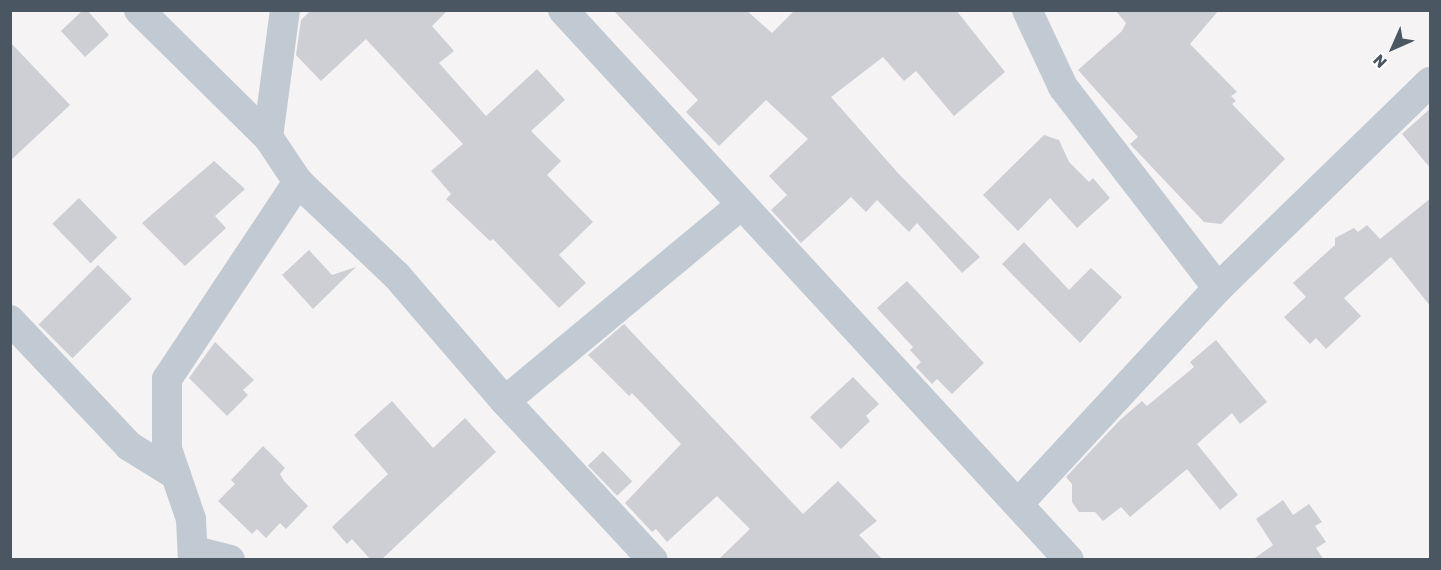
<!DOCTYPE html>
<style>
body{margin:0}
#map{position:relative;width:1441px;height:570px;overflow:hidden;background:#f5f3f3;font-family:Rubik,sans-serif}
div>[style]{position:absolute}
.building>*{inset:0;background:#cdcfd5;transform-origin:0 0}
.minor>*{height:30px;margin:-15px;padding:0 15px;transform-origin:15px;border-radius:15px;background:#c1cad2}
span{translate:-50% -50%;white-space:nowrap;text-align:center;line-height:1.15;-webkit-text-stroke:6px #fff;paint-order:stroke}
.frame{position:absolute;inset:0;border:12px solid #4a5661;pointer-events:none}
.north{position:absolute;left:1363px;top:18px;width:60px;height:60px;-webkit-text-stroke:4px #fff;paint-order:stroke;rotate:225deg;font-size:16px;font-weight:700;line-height:24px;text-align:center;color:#4a5661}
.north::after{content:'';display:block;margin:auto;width:21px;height:27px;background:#4a5661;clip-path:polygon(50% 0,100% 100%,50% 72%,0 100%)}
</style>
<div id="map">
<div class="building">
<div style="clip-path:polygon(83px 10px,87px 10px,109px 35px,85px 57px,61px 31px)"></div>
<div style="clip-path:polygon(311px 10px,448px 10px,432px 26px,454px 51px,439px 63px,486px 116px,537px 69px,565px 100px,531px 131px,561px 161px,547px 175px,593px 222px,559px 255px,586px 283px,559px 308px,493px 239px,490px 241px,446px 199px,451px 194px,431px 171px,463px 144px,366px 39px,321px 81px,296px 55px,301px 20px)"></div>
<div style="clip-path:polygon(613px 10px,746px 10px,772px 33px,795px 10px,956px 10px,1005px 72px,954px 116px,916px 71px,904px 81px,883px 57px,831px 97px,897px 172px,980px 257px,962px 273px,917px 223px,909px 232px,877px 200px,866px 212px,851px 197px,801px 243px,771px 210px,787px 195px,769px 176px,808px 139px,766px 100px,719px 146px,686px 112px,698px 100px)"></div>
<div style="clip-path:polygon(1115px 10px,1219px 10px,1190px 44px,1237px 92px,1231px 96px,1236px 101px,1232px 104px,1285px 159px,1221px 224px,1204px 222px,1130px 144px,1138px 137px,1078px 70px,1122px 31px,1126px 23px)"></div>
<div style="clip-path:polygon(10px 42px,70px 105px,10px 161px)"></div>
<div style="clip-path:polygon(1431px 108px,1431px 169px,1402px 134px)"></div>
<div style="clip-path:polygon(1044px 135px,1059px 140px,1069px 162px,1089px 182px,1093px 178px,1110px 198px,1077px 228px,1050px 198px,1018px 231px,983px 195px)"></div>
<div style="clip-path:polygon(214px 161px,245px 189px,215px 216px,226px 228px,185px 266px,142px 223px)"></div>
<div style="left:79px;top:198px;width:55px;height:37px;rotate:46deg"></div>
<div style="clip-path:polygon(1431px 198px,1431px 307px,1391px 257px,1344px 298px,1361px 316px,1326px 349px,1316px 338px,1310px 344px,1284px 317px,1306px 297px,1293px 283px,1335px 245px,1335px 238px,1354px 228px,1358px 232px,1367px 225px,1380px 239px)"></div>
<div style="clip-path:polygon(1024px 242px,1069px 290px,1091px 268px,1122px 297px,1080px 343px,1002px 264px)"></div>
<div style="clip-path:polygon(309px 250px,332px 275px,356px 267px,313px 309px,282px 275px)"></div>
<div style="left:98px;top:265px;width:48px;height:84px;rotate:45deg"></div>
<div style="clip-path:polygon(907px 281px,984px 363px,952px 394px,937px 379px,932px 384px,916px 367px,921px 362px,910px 350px,913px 347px,877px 308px)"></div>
<div style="clip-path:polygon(624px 324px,803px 514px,838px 481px,877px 521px,859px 535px,883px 560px,718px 560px,750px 529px,717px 496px,667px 542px,656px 529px,652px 532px,625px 503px,681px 444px,632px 393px,629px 396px,588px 355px)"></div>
<div style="clip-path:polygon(1216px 340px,1267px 402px,1240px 424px,1232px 413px,1197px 444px,1238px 495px,1220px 510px,1187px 469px,1130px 517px,1121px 507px,1103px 521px,1095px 512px,1079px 512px,1072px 502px,1072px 484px,1066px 477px,1120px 420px,1142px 401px,1147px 406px,1194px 367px,1190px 362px)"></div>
<div style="clip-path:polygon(215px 342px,254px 380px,243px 390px,248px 395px,227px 416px,189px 378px)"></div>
<div style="clip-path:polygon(853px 377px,879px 404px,866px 416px,870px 421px,841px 449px,810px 417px)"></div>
<div style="clip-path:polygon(392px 401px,433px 448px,465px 418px,496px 452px,381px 560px,371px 560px,352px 539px,347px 544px,332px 527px,388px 474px,354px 435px)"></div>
<div style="clip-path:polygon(263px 446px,285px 468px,280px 474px,284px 481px,308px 506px,286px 529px,280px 523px,266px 538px,257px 529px,252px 534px,218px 501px,235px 484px,231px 480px)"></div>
<div style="left:603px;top:451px;width:42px;height:21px;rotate:46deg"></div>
<div style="clip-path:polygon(1283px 500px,1293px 515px,1309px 504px,1322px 522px,1315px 526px,1326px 542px,1316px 548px,1324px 560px,1252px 560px,1273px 545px,1256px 519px)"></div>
</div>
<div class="minor">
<div style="left:139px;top:10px;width:181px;rotate:44.6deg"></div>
<div style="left:268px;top:137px;width:54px;rotate:56.3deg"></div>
<div style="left:298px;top:182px;width:137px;rotate:43.5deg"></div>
<div style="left:397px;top:276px;width:165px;rotate:49.2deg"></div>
<div style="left:505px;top:401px;width:217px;rotate:47.1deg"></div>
<div style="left:563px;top:10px;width:747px;rotate:47.39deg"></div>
<div style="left:1027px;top:10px;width:85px;rotate:64.9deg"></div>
<div style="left:1063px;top:87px;width:254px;rotate:52.4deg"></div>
<div style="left:268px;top:137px;width:128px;rotate:-82.4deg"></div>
<div style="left:10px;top:320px;width:173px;rotate:46.6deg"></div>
<div style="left:129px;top:446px;width:55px;rotate:31.7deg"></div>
<div style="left:505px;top:401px;width:305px;rotate:-39.7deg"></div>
<div style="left:1018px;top:504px;width:294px;rotate:-47.2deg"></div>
<div style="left:1218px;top:288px;width:296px;rotate:-44.2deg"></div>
<div style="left:195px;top:551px;width:36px;rotate:14deg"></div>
<div style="left:193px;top:560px;width:41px;rotate:-92.8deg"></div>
<div style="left:191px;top:519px;width:74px;rotate:-108.9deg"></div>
<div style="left:167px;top:449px;width:70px;rotate:-90deg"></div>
<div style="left:167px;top:379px;width:237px;rotate:-56.4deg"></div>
</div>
<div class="frame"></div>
<div class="north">N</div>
</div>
